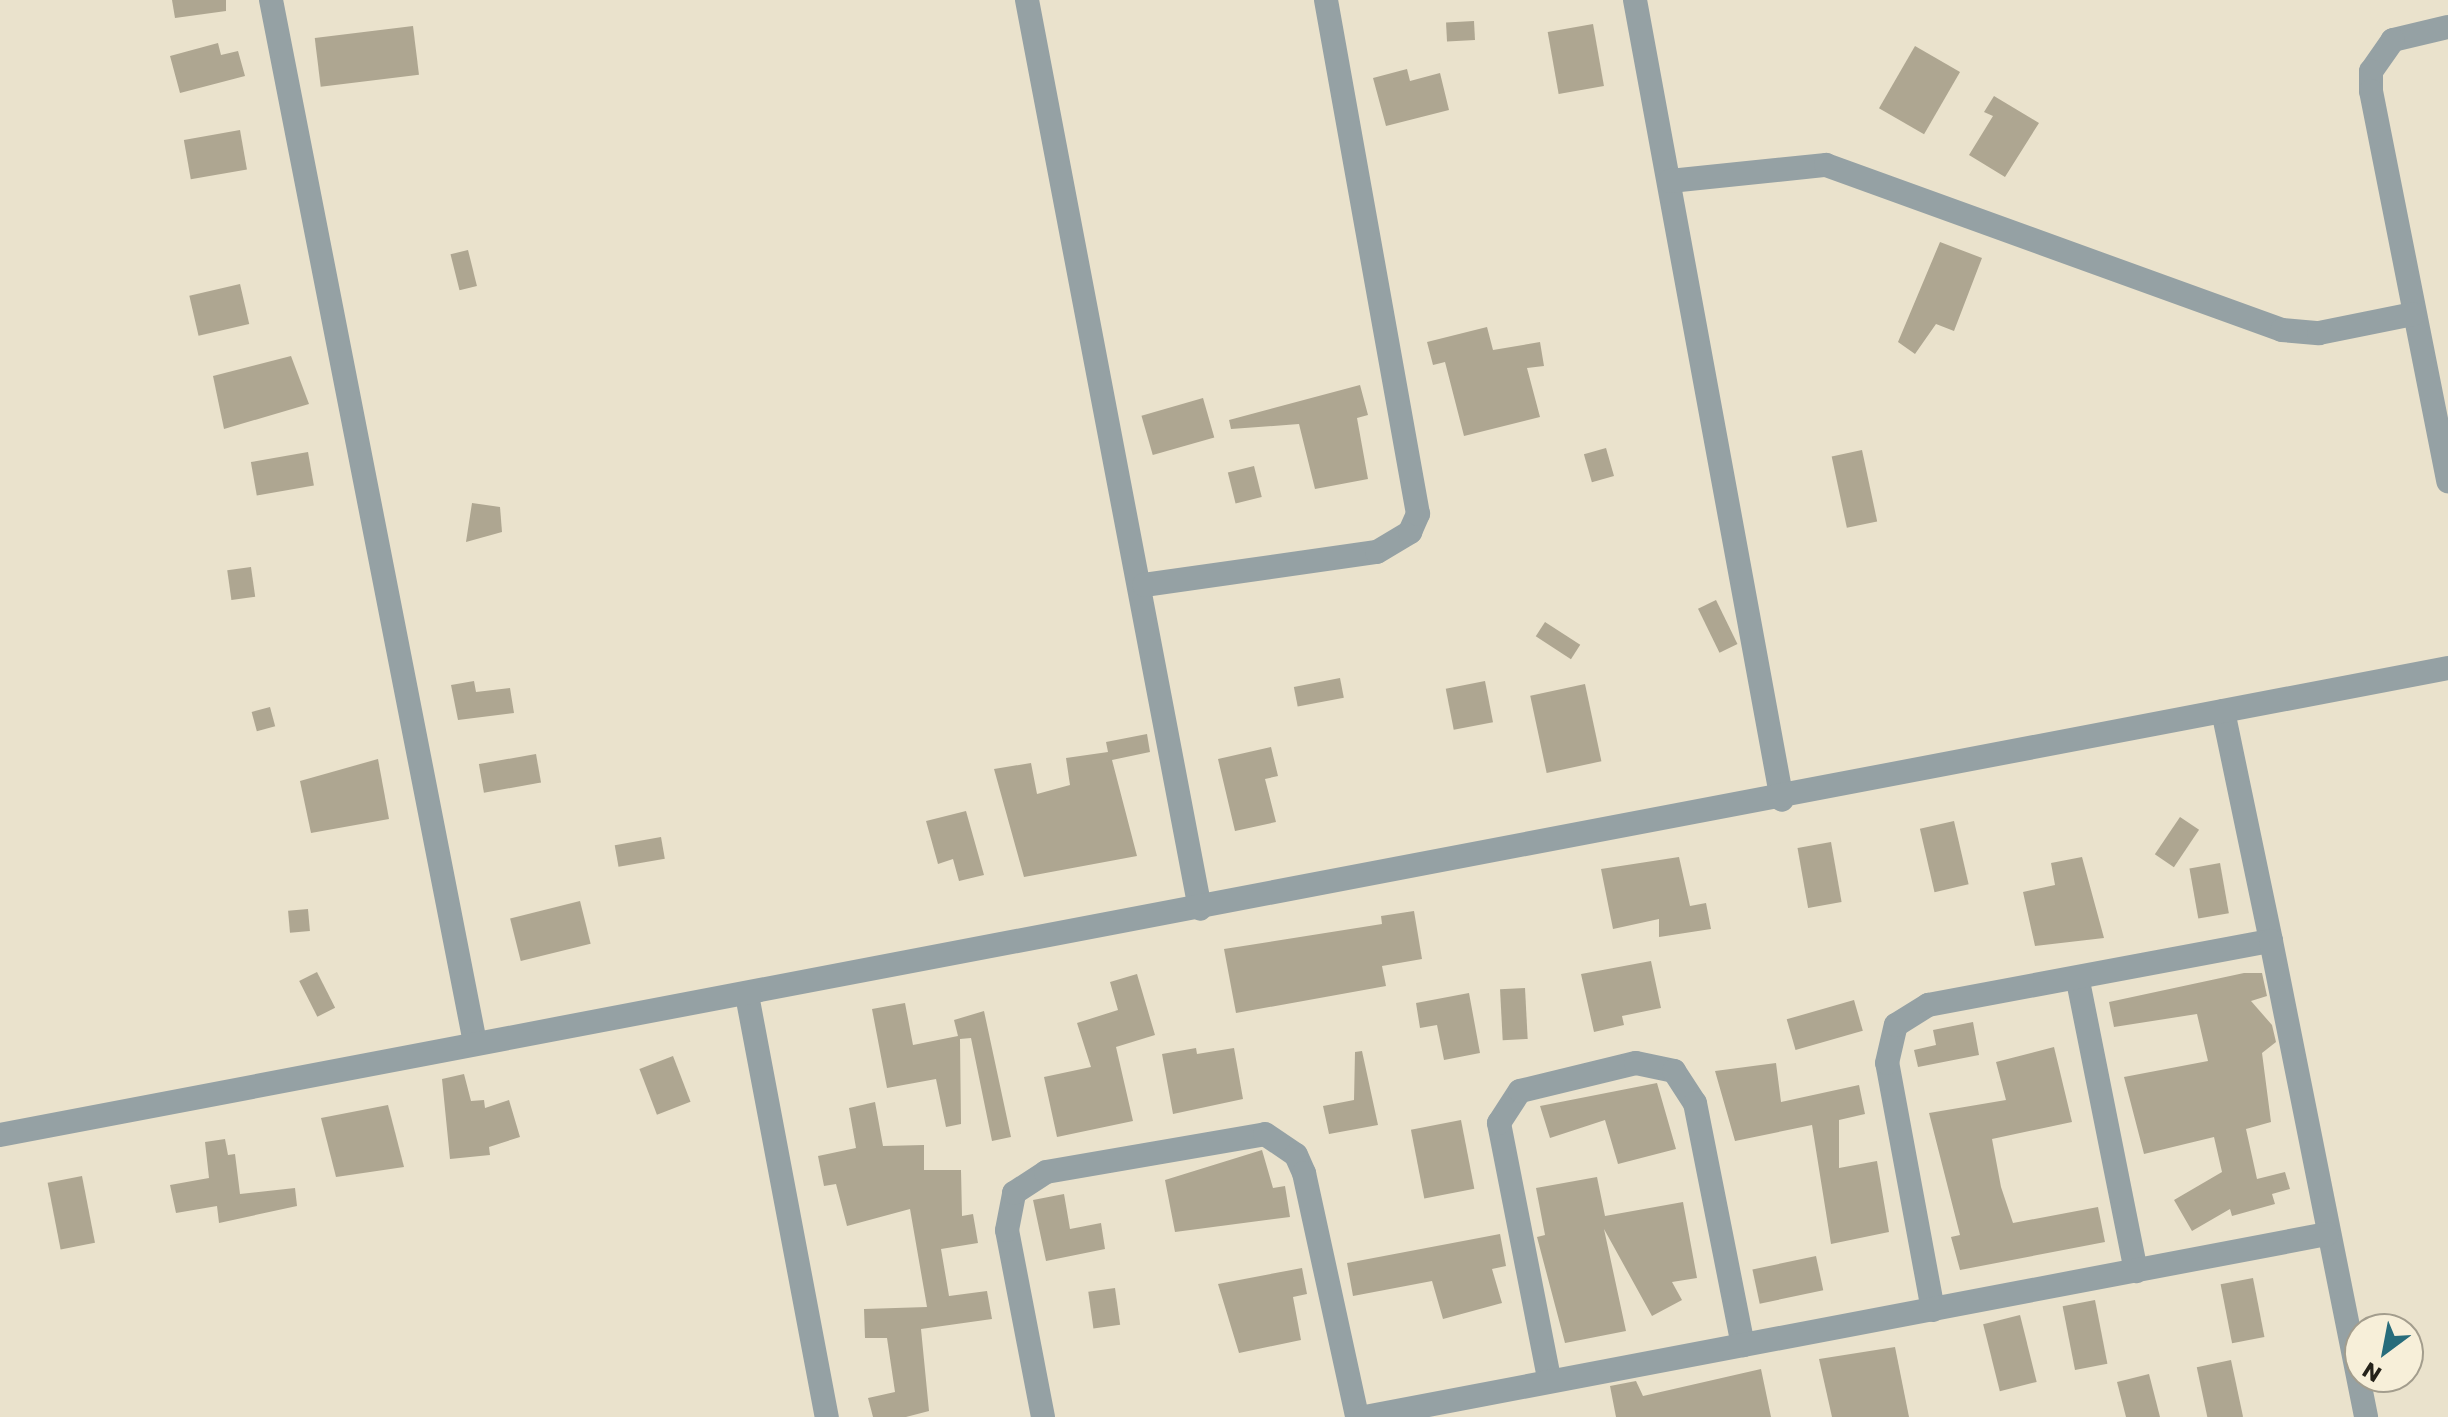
<!DOCTYPE html>
<style>
body{margin:0}
#map{position:relative;width:2448px;height:1417px;overflow:hidden;background:#eae2cc;font-family:Poppins,sans-serif}
div>[style]{position:absolute}
.building>*{inset:0;background:#aea691;transform-origin:0 0}
.minor>*{height:24px;margin:-12px;padding:0 12px;transform-origin:12px;border-radius:12px;background:#95a1a4}
span{translate:-50% -50%;white-space:nowrap;text-align:center;line-height:1.15;-webkit-text-stroke:6px #f7efd9;paint-order:stroke}
.north{position:absolute;left:2344px;top:1313px;width:80px;height:80px;box-sizing:border-box;background:#f7efd9;border:2px solid #a39d8d;border-radius:50%;rotate:212deg;font-size:22px;font-weight:700;line-height:32px;text-align:center;color:#25221a}
.north::after{content:'';display:block;margin:auto;width:28px;height:36px;background:#276c7b;clip-path:polygon(50% 0,100% 100%,50% 72%,0 100%)}
</style>
<div id="map">
<div class="building">
<div style="clip-path:polygon(172px 0,226px 0,226px 11px,175px 18px)"></div>
<div style="left:1474px;top:21px;width:19px;height:28px;rotate:87deg"></div>
<div style="left:1593px;top:24px;width:63px;height:46px;rotate:80deg"></div>
<div style="left:413px;top:26px;width:49px;height:99px;rotate:83deg"></div>
<div style="clip-path:polygon(218px 43px,221px 55px,238px 51px,245px 76px,180px 93px,170px 56px)"></div>
<div style="left:1915px;top:46px;width:52px;height:72px;rotate:30deg"></div>
<div style="clip-path:polygon(1407px 69px,1410px 81px,1440px 73px,1449px 110px,1386px 126px,1373px 78px)"></div>
<div style="clip-path:polygon(1994px 96px,2039px 123px,2005px 177px,1969px 155px,1993px 116px,1984px 112px)"></div>
<div style="left:240px;top:130px;width:40px;height:57px;rotate:80deg"></div>
<div style="clip-path:polygon(1940px 242px,1982px 258px,1954px 331px,1936px 324px,1915px 354px,1898px 342px)"></div>
<div style="left:468px;top:250px;width:37px;height:18px;rotate:76deg"></div>
<div style="left:240px;top:284px;width:41px;height:52px;rotate:77deg"></div>
<div style="clip-path:polygon(1487px 327px,1493px 350px,1540px 342px,1544px 366px,1527px 368px,1540px 417px,1464px 436px,1445px 362px,1433px 365px,1427px 342px)"></div>
<div style="clip-path:polygon(291px 356px,309px 404px,224px 429px,213px 376px)"></div>
<div style="clip-path:polygon(1360px 385px,1368px 415px,1357px 418px,1368px 479px,1315px 489px,1299px 424px,1231px 429px,1229px 420px)"></div>
<div style="left:1203px;top:398px;width:41px;height:64px;rotate:74deg"></div>
<div style="left:1606px;top:448px;width:29px;height:23px;rotate:74deg"></div>
<div style="left:1862px;top:450px;width:73px;height:31px;rotate:78deg"></div>
<div style="left:308px;top:452px;width:34px;height:58px;rotate:80deg"></div>
<div style="left:1254px;top:466px;width:32px;height:27px;rotate:76deg"></div>
<div style="clip-path:polygon(472px 503px,500px 507px,502px 532px,466px 542px)"></div>
<div style="left:251px;top:567px;width:30px;height:24px;rotate:82deg"></div>
<div style="left:1716px;top:600px;width:49px;height:20px;rotate:64deg"></div>
<div style="left:1545px;top:622px;width:42px;height:17px;rotate:33deg"></div>
<div style="left:1340px;top:678px;width:20px;height:47px;rotate:79deg"></div>
<div style="clip-path:polygon(474px 681px,476px 692px,510px 688px,514px 713px,458px 720px,451px 685px)"></div>
<div style="left:1485px;top:681px;width:42px;height:40px;rotate:79deg"></div>
<div style="left:1585px;top:684px;width:79px;height:56px;rotate:78deg"></div>
<div style="left:270px;top:707px;width:20px;height:19px;rotate:75deg"></div>
<div style="clip-path:polygon(1147px 734px,1150px 752px,1112px 760px,1137px 856px,1024px 877px,994px 769px,1031px 763px,1037px 794px,1070px 785px,1066px 758px,1108px 752px,1106px 742px)"></div>
<div style="clip-path:polygon(1271px 747px,1278px 776px,1265px 779px,1276px 822px,1235px 831px,1218px 759px)"></div>
<div style="left:536px;top:754px;width:29px;height:58px;rotate:80deg"></div>
<div style="clip-path:polygon(378px 759px,389px 819px,311px 833px,300px 781px)"></div>
<div style="clip-path:polygon(966px 811px,984px 875px,959px 881px,953px 859px,938px 864px,926px 821px)"></div>
<div style="left:2180px;top:817px;width:23px;height:45px;rotate:34deg"></div>
<div style="left:1954px;top:821px;width:65px;height:35px;rotate:77deg"></div>
<div style="left:661px;top:837px;width:22px;height:47px;rotate:80deg"></div>
<div style="left:1831px;top:842px;width:61px;height:34px;rotate:80deg"></div>
<div style="clip-path:polygon(1679px 857px,1690px 906px,1706px 903px,1711px 929px,1659px 937px,1659px 919px,1613px 929px,1601px 869px)"></div>
<div style="clip-path:polygon(2082px 857px,2104px 938px,2035px 946px,2023px 892px,2055px 885px,2051px 863px)"></div>
<div style="left:2220px;top:863px;width:51px;height:31px;rotate:80deg"></div>
<div style="left:580px;top:901px;width:44px;height:72px;rotate:76deg"></div>
<div style="left:308px;top:909px;width:22px;height:20px;rotate:85deg"></div>
<div style="clip-path:polygon(1414px 911px,1422px 959px,1382px 966px,1386px 986px,1236px 1013px,1224px 949px,1382px 924px,1381px 916px)"></div>
<div style="clip-path:polygon(1651px 961px,1661px 1008px,1622px 1016px,1624px 1025px,1594px 1032px,1581px 974px)"></div>
<div style="left:317px;top:972px;width:40px;height:20px;rotate:63deg"></div>
<div style="clip-path:polygon(2244px 973px,2262px 973px,2267px 996px,2251px 1001px,2272px 1025px,2276px 1042px,2262px 1053px,2271px 1122px,2246px 1129px,2257px 1179px,2285px 1172px,2290px 1189px,2272px 1194px,2275px 1204px,2232px 1216px,2230px 1209px,2192px 1231px,2174px 1200px,2222px 1172px,2214px 1137px,2144px 1154px,2124px 1077px,2208px 1061px,2197px 1014px,2114px 1027px,2109px 1002px)"></div>
<div style="clip-path:polygon(1137px 974px,1155px 1035px,1116px 1047px,1133px 1121px,1057px 1137px,1044px 1077px,1091px 1067px,1077px 1023px,1118px 1010px,1110px 982px)"></div>
<div style="left:1525px;top:988px;width:51px;height:25px;rotate:87deg"></div>
<div style="clip-path:polygon(1469px 993px,1480px 1053px,1444px 1060px,1437px 1025px,1420px 1028px,1416px 1003px)"></div>
<div style="left:1854px;top:1000px;width:32px;height:70px;rotate:74deg"></div>
<div style="clip-path:polygon(905px 1003px,913px 1045px,958px 1036px,954px 1020px,984px 1011px,1011px 1137px,992px 1141px,971px 1038px,960px 1039px,961px 1124px,946px 1127px,936px 1079px,887px 1088px,872px 1009px)"></div>
<div style="clip-path:polygon(1973px 1022px,1979px 1055px,1918px 1067px,1914px 1050px,1936px 1045px,1933px 1030px)"></div>
<div style="clip-path:polygon(2054px 1047px,2072px 1122px,1992px 1139px,2001px 1187px,2013px 1223px,2098px 1207px,2105px 1242px,1960px 1270px,1951px 1237px,1960px 1235px,1929px 1113px,2006px 1100px,1996px 1062px)"></div>
<div style="clip-path:polygon(1196px 1048px,1197px 1054px,1234px 1048px,1243px 1099px,1173px 1114px,1162px 1054px)"></div>
<div style="clip-path:polygon(1362px 1051px,1378px 1125px,1329px 1134px,1323px 1106px,1354px 1100px,1355px 1052px)"></div>
<div style="left:673px;top:1056px;width:49px;height:36px;rotate:69deg"></div>
<div style="clip-path:polygon(1776px 1063px,1781px 1102px,1859px 1085px,1865px 1114px,1839px 1120px,1839px 1168px,1877px 1161px,1889px 1232px,1831px 1244px,1812px 1125px,1735px 1141px,1715px 1071px)"></div>
<div style="clip-path:polygon(464px 1074px,471px 1101px,484px 1100px,485px 1108px,509px 1100px,520px 1137px,489px 1147px,490px 1155px,450px 1159px,442px 1079px)"></div>
<div style="clip-path:polygon(1657px 1083px,1676px 1149px,1618px 1164px,1605px 1120px,1550px 1138px,1540px 1106px)"></div>
<div style="clip-path:polygon(875px 1102px,883px 1146px,924px 1145px,924px 1170px,961px 1170px,962px 1216px,973px 1214px,978px 1243px,941px 1249px,949px 1296px,987px 1291px,992px 1319px,921px 1329px,929px 1411px,906px 1417px,873px 1417px,868px 1398px,895px 1392px,887px 1338px,865px 1338px,864px 1309px,927px 1307px,910px 1209px,847px 1226px,836px 1184px,824px 1186px,818px 1156px,856px 1148px,849px 1108px)"></div>
<div style="clip-path:polygon(388px 1105px,404px 1167px,336px 1177px,321px 1118px)"></div>
<div style="left:1461px;top:1120px;width:70px;height:51px;rotate:79deg"></div>
<div style="clip-path:polygon(225px 1139px,228px 1155px,235px 1154px,240px 1194px,295px 1188px,297px 1206px,219px 1223px,217px 1206px,176px 1213px,170px 1185px,209px 1178px,205px 1142px)"></div>
<div style="clip-path:polygon(1262px 1150px,1273px 1188px,1285px 1186px,1290px 1217px,1175px 1232px,1165px 1180px)"></div>
<div style="left:82px;top:1176px;width:68px;height:35px;rotate:79deg"></div>
<div style="clip-path:polygon(1597px 1177px,1605px 1216px,1683px 1202px,1697px 1278px,1672px 1282px,1682px 1300px,1652px 1316px,1604px 1229px,1626px 1331px,1565px 1343px,1537px 1237px,1545px 1235px,1536px 1188px)"></div>
<div style="clip-path:polygon(1064px 1194px,1070px 1229px,1101px 1223px,1105px 1249px,1046px 1261px,1033px 1200px)"></div>
<div style="clip-path:polygon(1500px 1234px,1506px 1266px,1492px 1269px,1502px 1303px,1443px 1319px,1432px 1281px,1353px 1296px,1347px 1263px)"></div>
<div style="left:1816px;top:1256px;width:35px;height:65px;rotate:78deg"></div>
<div style="clip-path:polygon(1302px 1268px,1307px 1294px,1293px 1297px,1301px 1340px,1239px 1353px,1218px 1284px)"></div>
<div style="left:2253px;top:1278px;width:60px;height:33px;rotate:79deg"></div>
<div style="left:1115px;top:1288px;width:37px;height:27px;rotate:82deg"></div>
<div style="left:2095px;top:1300px;width:65px;height:33px;rotate:79deg"></div>
<div style="left:2020px;top:1315px;width:69px;height:38px;rotate:76deg"></div>
<div style="clip-path:polygon(1895px 1347px,1909px 1417px,1832px 1417px,1819px 1359px)"></div>
<div style="left:2231px;top:1360px;width:58px;height:35px;rotate:78deg"></div>
<div style="clip-path:polygon(1761px 1369px,1771px 1417px,1616px 1417px,1610px 1386px,1636px 1381px,1643px 1396px)"></div>
<div style="clip-path:polygon(2149px 1374px,2160px 1417px,2126px 1417px,2117px 1382px)"></div>
</div>
<div class="minor">
<div style="left:271px;top:0;width:1063px;rotate:78.93deg"></div>
<div style="left:1027px;top:0;width:925px;rotate:79.22deg"></div>
<div style="left:1635px;top:0;width:813px;rotate:79.59deg"></div>
<div style="left:2448px;top:27px;width:57px;rotate:166.7deg"></div>
<div style="left:2393px;top:40px;width:38px;rotate:125deg"></div>
<div style="left:2371px;top:71px;width:20px;rotate:90deg"></div>
<div style="left:2371px;top:91px;width:398px;rotate:78.8deg"></div>
<div style="left:1670px;top:181px;width:157px;rotate:-5.9deg"></div>
<div style="left:1826px;top:165px;width:485px;rotate:19.9deg"></div>
<div style="left:2282px;top:330px;width:37px;rotate:5deg"></div>
<div style="left:2319px;top:333px;width:96px;rotate:-11.4deg"></div>
<div style="left:1144px;top:585px;width:235px;rotate:-8.1deg"></div>
<div style="left:1377px;top:552px;width:39px;rotate:-31deg"></div>
<div style="left:1410px;top:532px;width:20px;rotate:-66deg"></div>
<div style="left:1418px;top:514px;width:522px;rotate:-100.15deg"></div>
<div style="left:2223px;top:711px;width:235px;rotate:78.2deg"></div>
<div style="left:2078px;top:981px;width:296px;rotate:78.7deg"></div>
<div style="left:747px;top:995px;width:430px;rotate:79.3deg"></div>
<div style="left:0;top:1135px;width:2492px;rotate:-10.8deg"></div>
<div style="left:1933px;top:1310px;width:251px;rotate:-100.5deg"></div>
<div style="left:1887px;top:1063px;width:39px;rotate:-77deg"></div>
<div style="left:1896px;top:1025px;width:38px;rotate:-32deg"></div>
<div style="left:1928px;top:1005px;width:349px;rotate:-10.6deg"></div>
<div style="left:2271px;top:941px;width:485px;rotate:78.7deg"></div>
<div style="left:1549px;top:1378px;width:260px;rotate:-101.1deg"></div>
<div style="left:1499px;top:1123px;width:38px;rotate:-57deg"></div>
<div style="left:1520px;top:1091px;width:119px;rotate:-13.6deg"></div>
<div style="left:1636px;top:1063px;width:39px;rotate:12deg"></div>
<div style="left:1674px;top:1071px;width:38px;rotate:57deg"></div>
<div style="left:1695px;top:1103px;width:247px;rotate:78.8deg"></div>
<div style="left:1043px;top:1417px;width:190px;rotate:-100.9deg"></div>
<div style="left:1007px;top:1230px;width:38px;rotate:-79deg"></div>
<div style="left:1014px;top:1193px;width:38px;rotate:-33deg"></div>
<div style="left:1046px;top:1172px;width:222px;rotate:-9.8deg"></div>
<div style="left:1265px;top:1134px;width:37px;rotate:34deg"></div>
<div style="left:1296px;top:1155px;width:20px;rotate:66deg"></div>
<div style="left:1304px;top:1173px;width:250px;rotate:77.7deg"></div>
<div style="left:1365px;top:1417px;width:979px;rotate:-10.77deg"></div>
</div>
<div class="north">N</div>
</div>
